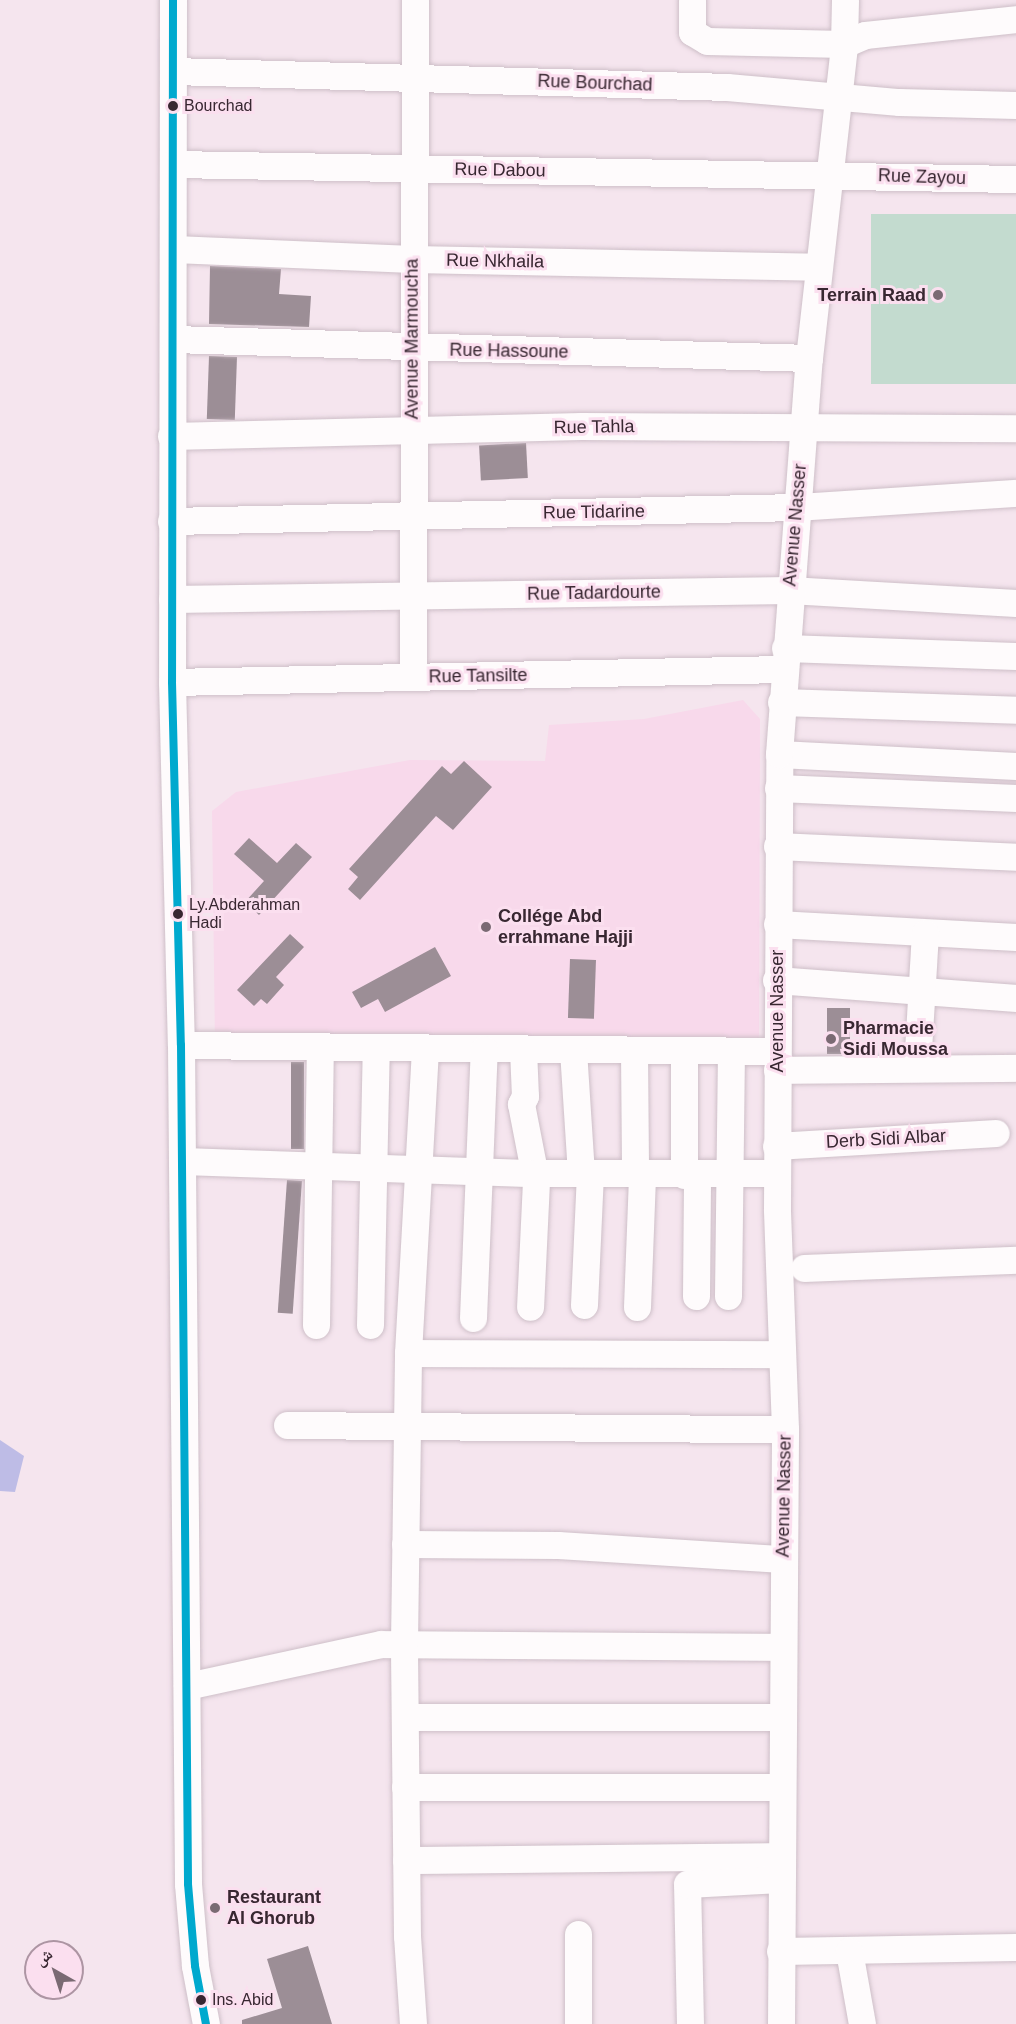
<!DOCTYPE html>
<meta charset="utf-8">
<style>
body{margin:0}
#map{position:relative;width:1016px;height:2024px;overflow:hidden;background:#f5e5ee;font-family:Helvetica,"Noto Naskh Arabic",sans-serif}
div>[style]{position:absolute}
.built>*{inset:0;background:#f8d9eb}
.green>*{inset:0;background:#c3dbcf;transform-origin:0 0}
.water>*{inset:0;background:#bebce6}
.building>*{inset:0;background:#9c8e96;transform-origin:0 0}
.roads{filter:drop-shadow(0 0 2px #cebfc8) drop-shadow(0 0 2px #cebfc8)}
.minor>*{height:27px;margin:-13.5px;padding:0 13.5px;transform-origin:13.5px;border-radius:13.5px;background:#fefbfc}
.bus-1>*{height:8px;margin:-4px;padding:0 4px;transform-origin:4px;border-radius:4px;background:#00a9ce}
.dots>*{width:16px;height:16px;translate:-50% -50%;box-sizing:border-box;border:3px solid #fbdfef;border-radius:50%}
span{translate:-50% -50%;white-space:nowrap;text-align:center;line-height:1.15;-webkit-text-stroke:6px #fbdfef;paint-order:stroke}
.bus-label{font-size:16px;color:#382731}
.left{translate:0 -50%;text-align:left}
.street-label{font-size:18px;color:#382731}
.poi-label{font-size:18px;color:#382731;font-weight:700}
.right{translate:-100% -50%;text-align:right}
.north{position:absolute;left:24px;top:1940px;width:60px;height:60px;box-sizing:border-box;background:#fbdfef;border:2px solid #ad95a3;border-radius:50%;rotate:321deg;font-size:16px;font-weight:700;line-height:24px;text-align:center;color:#382731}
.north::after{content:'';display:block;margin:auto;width:21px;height:27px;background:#7a6a73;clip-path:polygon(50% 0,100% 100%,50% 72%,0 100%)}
</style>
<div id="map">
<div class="built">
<div style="clip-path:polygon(743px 700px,760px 719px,759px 1048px,215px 1045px,212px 811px,236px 792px,410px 760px,545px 761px,549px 725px,644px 719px)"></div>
</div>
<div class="green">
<div style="left:871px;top:214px;width:145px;height:170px"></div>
</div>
<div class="water">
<div style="clip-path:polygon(0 1440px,24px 1456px,15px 1492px,0 1491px)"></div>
</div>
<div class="building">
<div style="clip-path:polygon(210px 266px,281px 269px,279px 294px,311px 296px,309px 327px,209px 324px)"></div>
<div style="left:209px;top:356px;width:28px;height:63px;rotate:2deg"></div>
<div style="left:526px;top:443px;width:35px;height:47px;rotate:87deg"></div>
<div style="clip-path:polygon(464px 761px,492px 787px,453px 830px,436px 816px,360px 900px,348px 889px,358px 877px,349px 869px,442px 766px,451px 774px)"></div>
<div style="clip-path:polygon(249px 838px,277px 863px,296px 843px,312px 857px,259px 915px,245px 902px,264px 881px,234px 854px)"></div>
<div style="clip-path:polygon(290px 934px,304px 947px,276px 977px,284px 985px,267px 1004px,261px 999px,254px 1006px,237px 990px)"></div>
<div style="clip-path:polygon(435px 947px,451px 976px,385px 1012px,378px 999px,361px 1008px,352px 992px)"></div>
<div style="left:570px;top:959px;width:26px;height:59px;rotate:2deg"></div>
<div style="left:850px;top:1008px;width:46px;height:23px;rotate:90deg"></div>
<div style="left:291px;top:1062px;width:13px;height:87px"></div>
<div style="left:287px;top:1180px;width:15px;height:133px;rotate:4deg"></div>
<div style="clip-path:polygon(308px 1946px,332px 2024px,242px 2024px,242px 2020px,282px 2008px,267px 1959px)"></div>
</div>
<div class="roads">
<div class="minor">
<div style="left:173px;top:0;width:682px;rotate:90.08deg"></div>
<div style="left:172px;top:682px;width:363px;rotate:88.6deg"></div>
<div style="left:181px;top:1045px;width:839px;rotate:89.52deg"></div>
<div style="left:188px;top:1884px;width:82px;rotate:85.1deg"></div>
<div style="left:195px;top:1966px;width:59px;rotate:79.3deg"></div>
<div style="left:692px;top:0;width:32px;rotate:90deg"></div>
<div style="left:692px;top:32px;width:17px;rotate:31deg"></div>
<div style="left:707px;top:41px;width:137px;rotate:1.3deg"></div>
<div style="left:844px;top:44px;width:23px;rotate:-23deg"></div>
<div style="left:865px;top:35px;width:152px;rotate:-6deg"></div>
<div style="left:173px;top:71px;width:554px;rotate:1.65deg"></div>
<div style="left:727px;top:87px;width:173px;rotate:5deg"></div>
<div style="left:899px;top:102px;width:117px;rotate:1.5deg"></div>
<div style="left:173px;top:164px;width:843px;rotate:1.02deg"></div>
<div style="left:174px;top:249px;width:238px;rotate:2.4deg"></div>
<div style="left:412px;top:259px;width:405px;rotate:1.1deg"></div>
<div style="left:173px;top:339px;width:636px;rotate:1.71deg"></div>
<div style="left:171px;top:436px;width:410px;rotate:-1.4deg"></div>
<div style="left:581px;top:426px;width:435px;rotate:0.3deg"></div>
<div style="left:171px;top:521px;width:626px;rotate:-1.28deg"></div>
<div style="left:797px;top:507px;width:219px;rotate:-3.7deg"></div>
<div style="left:172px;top:599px;width:617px;rotate:-0.84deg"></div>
<div style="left:789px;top:590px;width:227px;rotate:3.3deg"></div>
<div style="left:785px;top:648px;width:231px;rotate:2deg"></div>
<div style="left:413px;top:677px;width:677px;rotate:-89.83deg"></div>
<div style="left:172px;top:682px;width:612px;rotate:-1.22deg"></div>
<div style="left:781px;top:702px;width:235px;rotate:1.9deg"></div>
<div style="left:779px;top:754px;width:237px;rotate:2.9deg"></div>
<div style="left:778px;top:788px;width:238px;rotate:2.4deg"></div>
<div style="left:777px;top:846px;width:239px;rotate:2.6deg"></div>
<div style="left:777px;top:924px;width:239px;rotate:3.1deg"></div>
<div style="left:776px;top:980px;width:241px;rotate:4.3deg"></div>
<div style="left:181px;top:1045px;width:596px;rotate:0.58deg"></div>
<div style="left:523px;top:1049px;width:47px;rotate:87.6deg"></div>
<div style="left:525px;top:1096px;width:9px;rotate:117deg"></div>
<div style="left:521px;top:1104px;width:78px;rotate:79deg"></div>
<div style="left:536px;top:1181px;width:126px;rotate:92.7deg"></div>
<div style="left:573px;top:1050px;width:123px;rotate:86.3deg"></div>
<div style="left:634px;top:1051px;width:123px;rotate:89.5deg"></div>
<div style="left:684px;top:1051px;width:124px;rotate:90deg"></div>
<div style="left:917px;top:1067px;width:134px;rotate:-86.6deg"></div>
<div style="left:777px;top:1070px;width:239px;rotate:-0.5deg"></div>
<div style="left:776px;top:1146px;width:220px;rotate:-3.4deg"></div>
<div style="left:183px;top:1161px;width:351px;rotate:2deg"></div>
<div style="left:534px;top:1173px;width:243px"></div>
<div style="left:804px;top:1268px;width:212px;rotate:-2.2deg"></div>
<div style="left:696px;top:1296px;width:122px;rotate:-89.5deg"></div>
<div style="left:728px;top:1296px;width:245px;rotate:-89.3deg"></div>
<div style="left:584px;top:1305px;width:132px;rotate:-87.4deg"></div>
<div style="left:637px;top:1307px;width:132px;rotate:-87.8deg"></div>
<div style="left:473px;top:1318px;width:269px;rotate:-87.7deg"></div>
<div style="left:316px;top:1325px;width:278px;rotate:-89.2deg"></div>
<div style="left:370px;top:1325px;width:278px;rotate:-88.8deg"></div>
<div style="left:408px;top:1353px;width:374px;rotate:0.2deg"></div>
<div style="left:287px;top:1425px;width:498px;rotate:0.5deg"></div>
<div style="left:405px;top:1544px;width:153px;rotate:0.4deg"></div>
<div style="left:558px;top:1545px;width:225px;rotate:3.6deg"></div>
<div style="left:187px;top:1686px;width:198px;rotate:-12.2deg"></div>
<div style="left:381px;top:1644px;width:400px;rotate:0.4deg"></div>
<div style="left:405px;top:1717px;width:375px"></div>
<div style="left:405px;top:1787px;width:374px"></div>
<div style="left:406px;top:1860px;width:374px;rotate:-0.6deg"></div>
<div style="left:780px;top:1951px;width:236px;rotate:-1deg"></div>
<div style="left:849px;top:1951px;width:74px;rotate:79.9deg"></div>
<div style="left:413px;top:2024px;width:88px;rotate:-93.9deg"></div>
<div style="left:407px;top:1936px;width:293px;rotate:-90.6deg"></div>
<div style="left:404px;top:1643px;width:290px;rotate:-89.2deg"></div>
<div style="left:408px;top:1353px;width:305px;rotate:-86.8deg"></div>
<div style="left:578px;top:2024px;width:90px;rotate:-90deg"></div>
<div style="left:690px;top:2024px;width:140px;rotate:-91.2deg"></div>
<div style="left:687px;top:1884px;width:93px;rotate:-3.1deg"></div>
<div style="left:781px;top:2024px;width:595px;rotate:-89.61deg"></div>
<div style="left:785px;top:1429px;width:220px;rotate:-92.1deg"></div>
<div style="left:777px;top:1209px;width:455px;rotate:-89.7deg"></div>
<div style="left:779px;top:754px;width:397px;rotate:-85.7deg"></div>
<div style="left:809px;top:358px;width:316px;rotate:-83.6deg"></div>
<div style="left:844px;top:44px;width:44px;rotate:-88.7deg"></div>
</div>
</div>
<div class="bus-1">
<div style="left:173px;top:0;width:682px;rotate:90.08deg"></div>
<div style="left:172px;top:682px;width:363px;rotate:88.6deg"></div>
<div style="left:181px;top:1045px;width:839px;rotate:89.52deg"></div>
<div style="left:188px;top:1884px;width:82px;rotate:85.1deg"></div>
<div style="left:195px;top:1966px;width:59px;rotate:79.3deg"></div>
</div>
<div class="dots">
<div style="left:173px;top:106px;background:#382731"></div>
<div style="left:938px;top:295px;background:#7a6a73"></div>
<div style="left:178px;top:914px;background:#382731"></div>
<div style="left:486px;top:927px;background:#7a6a73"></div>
<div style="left:831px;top:1039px;background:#7a6a73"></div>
<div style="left:215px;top:1908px;background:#7a6a73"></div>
<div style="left:201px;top:2000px;background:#382731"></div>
</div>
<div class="bus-label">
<span class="left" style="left:184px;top:106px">Bourchad</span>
<span class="left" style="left:189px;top:914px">Ly.Abderahman<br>Hadi</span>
<span class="left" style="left:212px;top:2000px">Ins. Abid</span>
</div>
<div class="street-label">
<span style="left:595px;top:83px;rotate:2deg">Rue Bourchad</span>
<span style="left:500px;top:170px;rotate:1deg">Rue Dabou</span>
<span style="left:922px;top:177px;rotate:2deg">Rue Zayou</span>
<span style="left:495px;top:261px;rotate:1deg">Rue Nkhaila</span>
<span style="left:412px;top:339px;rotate:-90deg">Avenue Marmoucha</span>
<span style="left:509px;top:351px;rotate:1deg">Rue Hassoune</span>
<span style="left:594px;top:427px;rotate:-1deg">Rue Tahla</span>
<span style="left:594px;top:512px;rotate:-1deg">Rue Tidarine</span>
<span style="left:795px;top:525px;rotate:-85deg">Avenue Nasser</span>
<span style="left:594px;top:593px;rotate:-1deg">Rue Tadardourte</span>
<span style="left:478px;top:676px;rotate:-1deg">Rue Tansilte</span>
<span style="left:777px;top:1011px;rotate:-90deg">Avenue Nasser</span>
<span style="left:886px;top:1139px;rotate:-3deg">Derb Sidi Albar</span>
<span style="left:784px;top:1496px;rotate:-89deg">Avenue Nasser</span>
</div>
<div class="poi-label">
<span class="right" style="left:926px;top:295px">Terrain Raad</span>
<span class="left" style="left:498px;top:927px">Collége Abd<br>errahmane Hajji</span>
<span class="left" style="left:843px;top:1039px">Pharmacie<br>Sidi Moussa</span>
<span class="left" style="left:227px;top:1908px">Restaurant<br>Al Ghorub</span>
</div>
<div class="north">ش</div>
</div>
